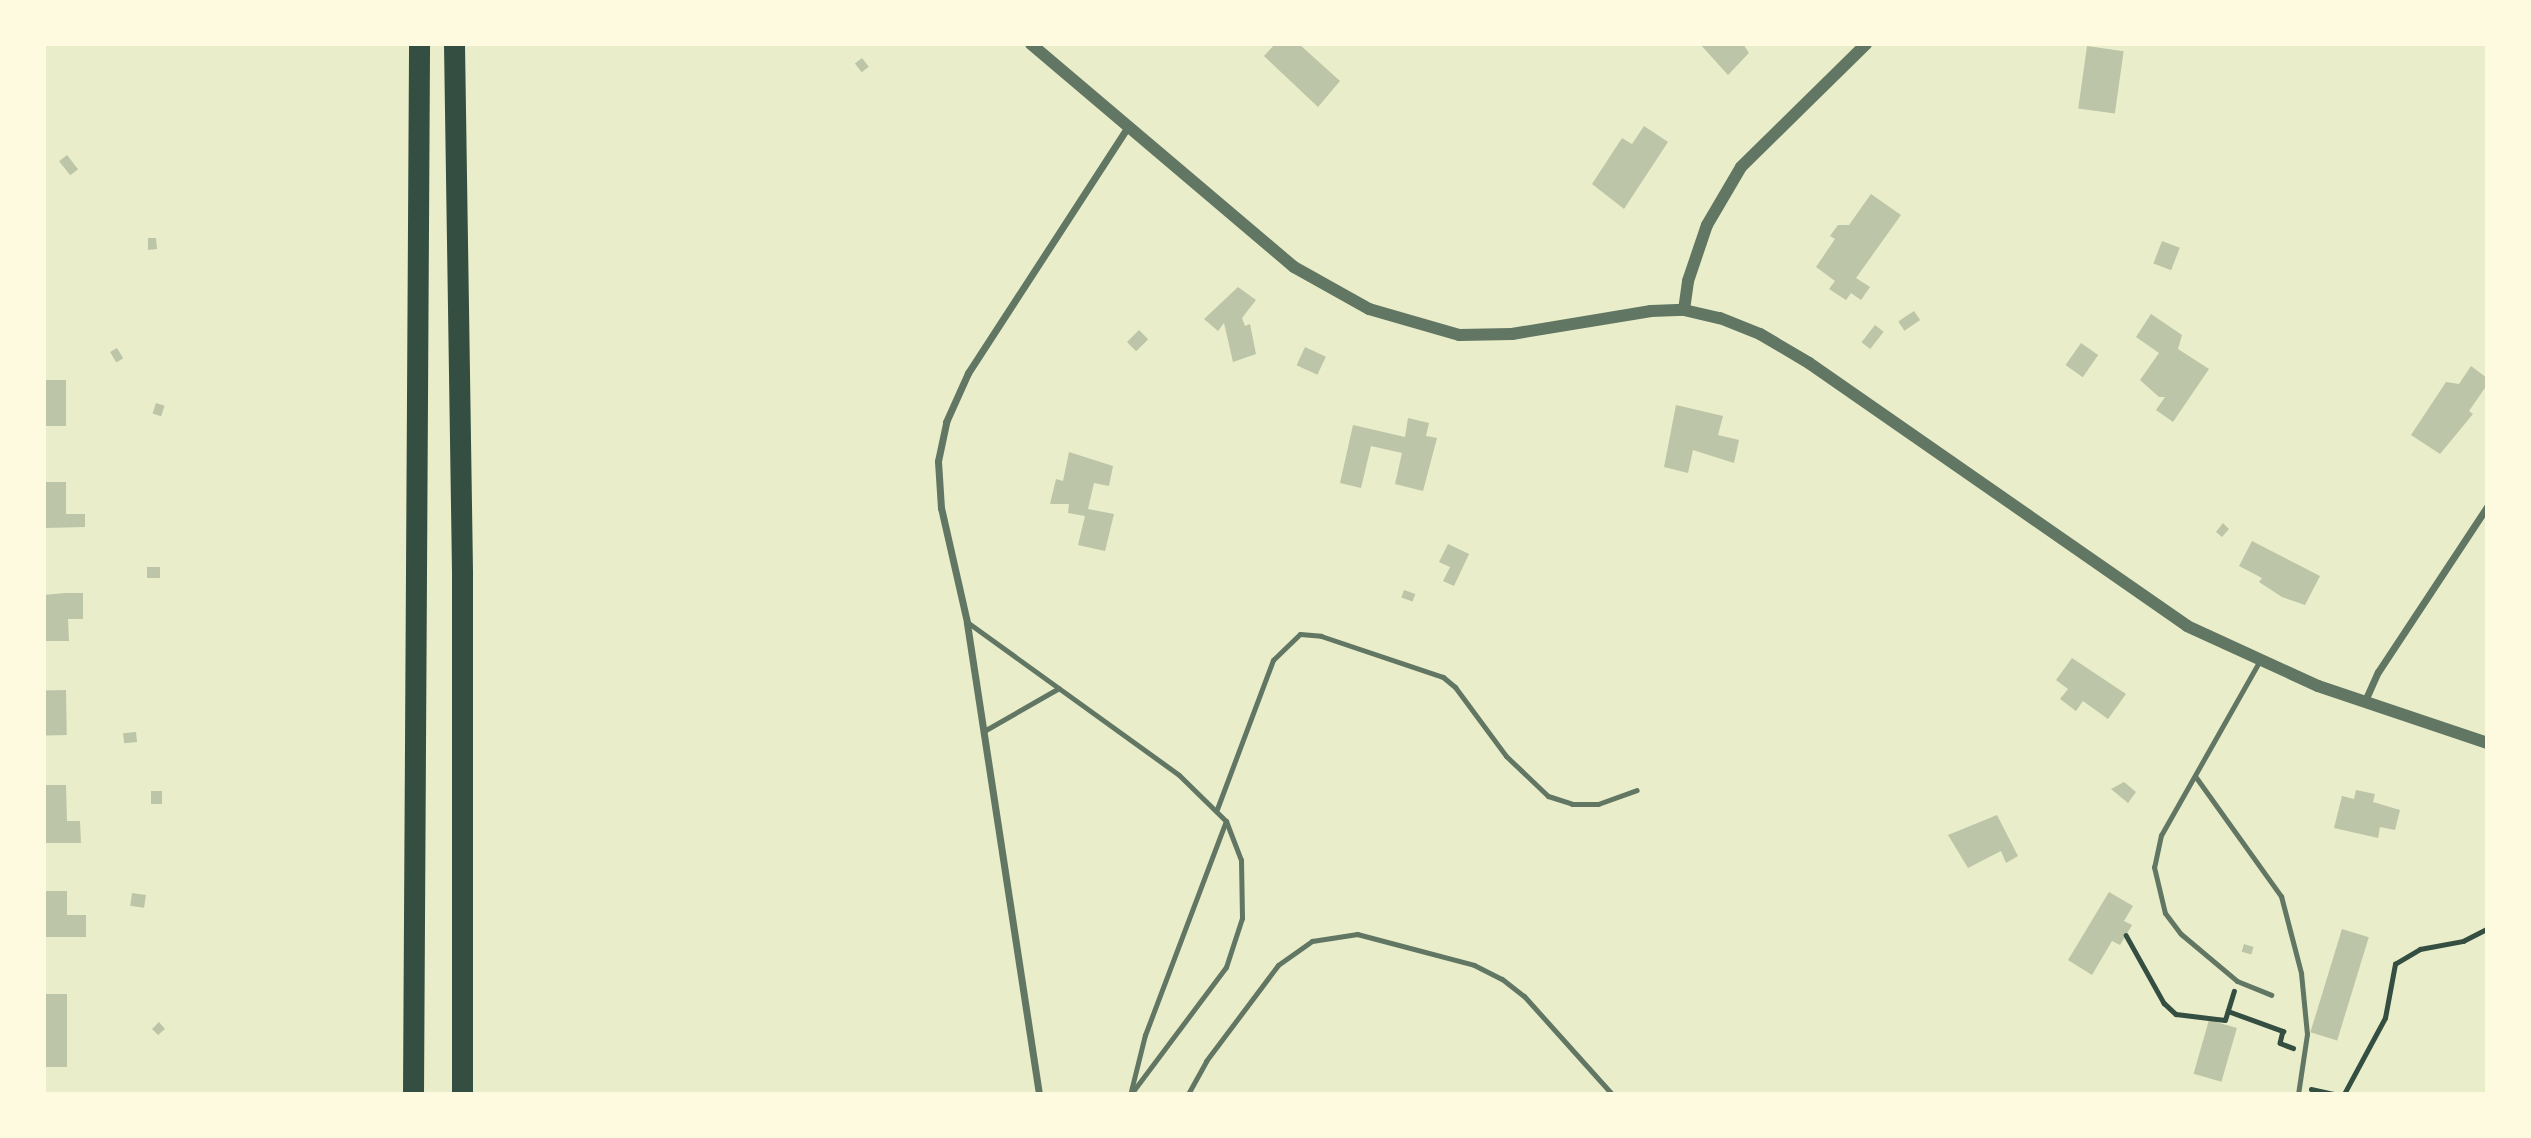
<!DOCTYPE html>
<style>
body{margin:0}
#map{position:relative;width:2531px;height:1138px;overflow:hidden;background:#e9edc9;font-family:Rubik,sans-serif}
div>[style]{position:absolute}
.building>*{inset:0;background:#bcc5a7;transform-origin:0 0}
.path>*{height:4.5px;margin:-2.25px;padding:0 2.25px;transform-origin:2.25px;border-radius:2.25px;background:#344e41}
.service>*{height:5px;margin:-2.5px;padding:0 2.5px;transform-origin:2.5px;border-radius:2.5px;background:#617663}
.minor>*{height:7px;margin:-3.5px;padding:0 3.5px;transform-origin:3.5px;border-radius:3.5px;background:#617663}
.tertiary>*{height:12px;margin:-6px;padding:0 6px;transform-origin:6px;border-radius:6px;background:#617663}
.motorway>*{height:21px;margin:-10.5px;padding:0 10.5px;transform-origin:10.5px;border-radius:10.5px;background:#344e41}
span{translate:-50% -50%;white-space:nowrap;text-align:center;line-height:1.15;-webkit-text-stroke:7px #fefae0;paint-order:stroke}
.frame{position:absolute;inset:0;border:46px solid #fefae0;pointer-events:none}
</style>
<div id="map">
<div class="building">
<div style="clip-path:polygon(1275px 44px,1299px 44px,1340px 81px,1318px 107px,1264px 56px)"></div>
<div style="clip-path:polygon(1700px 44px,1743px 44px,1749px 53px,1728px 75px)"></div>
<div style="left:2087px;top:46px;width:37px;height:63px;rotate:8deg"></div>
<div style="left:862px;top:58px;width:11px;height:9px;rotate:52deg"></div>
<div style="clip-path:polygon(1644px 126px,1668px 142px,1624px 209px,1592px 184px,1622px 138px,1632px 144px)"></div>
<div style="left:67px;top:155px;width:18px;height:10px;rotate:52deg"></div>
<div style="clip-path:polygon(1871px 194px,1901px 215px,1856px 278px,1870px 287px,1861px 300px,1851px 293px,1846px 300px,1829px 289px,1835px 281px,1816px 267px,1835px 239px,1830px 236px,1838px 225px,1849px 225px)"></div>
<div style="clip-path:polygon(148px 238px,156px 238px,157px 249px,148px 250px)"></div>
<div style="left:2162px;top:241px;width:19px;height:24px;rotate:21deg"></div>
<div style="clip-path:polygon(1238px 287px,1256px 300px,1242px 318px,1245px 326px,1250px 324px,1256px 354px,1233px 362px,1224px 323px,1218px 331px,1204px 319px)"></div>
<div style="left:1914px;top:311px;width:11px;height:19px;rotate:56deg"></div>
<div style="clip-path:polygon(2151px 314px,2182px 335px,2178px 349px,2209px 369px,2173px 422px,2156px 410px,2165px 397px,2159px 397px,2140px 380px,2159px 353px,2136px 337px)"></div>
<div style="left:1875px;top:325px;width:11px;height:22px;rotate:38deg"></div>
<div style="left:1139px;top:330px;width:13px;height:17px;rotate:45deg"></div>
<div style="left:2081px;top:343px;width:21px;height:27px;rotate:35deg"></div>
<div style="left:1305px;top:347px;width:23px;height:20px;rotate:25deg"></div>
<div style="left:117px;top:348px;width:12px;height:8px;rotate:59deg"></div>
<div style="clip-path:polygon(2471px 366px,2487px 378px,2487px 385px,2469px 411px,2473px 414px,2440px 454px,2411px 435px,2446px 382px,2459px 384px)"></div>
<div style="left:44px;top:380px;width:22px;height:46px"></div>
<div style="left:156px;top:403px;width:9px;height:11px;rotate:18deg"></div>
<div style="clip-path:polygon(1676px 405px,1723px 416px,1718px 435px,1739px 440px,1734px 463px,1693px 450px,1688px 473px,1664px 467px)"></div>
<div style="clip-path:polygon(1408px 418px,1429px 423px,1426px 436px,1437px 438px,1423px 491px,1395px 484px,1402px 453px,1371px 446px,1361px 488px,1340px 483px,1353px 425px,1405px 437px)"></div>
<div style="clip-path:polygon(1069px 452px,1113px 466px,1109px 486px,1094px 483px,1088px 509px,1114px 514px,1105px 551px,1078px 545px,1085px 516px,1068px 513px,1069px 504px,1050px 504px,1056px 479px,1063px 481px)"></div>
<div style="clip-path:polygon(44px 482px,66px 482px,66px 514px,85px 514px,85px 527px,44px 528px)"></div>
<div style="clip-path:polygon(2223px 523px,2229px 529px,2222px 537px,2216px 532px)"></div>
<div style="clip-path:polygon(2252px 541px,2320px 576px,2305px 605px,2282px 597px,2259px 582px,2262px 578px,2239px 566px)"></div>
<div style="clip-path:polygon(1448px 544px,1469px 554px,1454px 586px,1443px 581px,1450px 567px,1439px 562px)"></div>
<div style="left:147px;top:567px;width:13px;height:11px"></div>
<div style="left:1404px;top:590px;width:12px;height:8px;rotate:20deg"></div>
<div style="clip-path:polygon(65px 593px,83px 593px,83px 619px,68px 619px,69px 641px,44px 641px,44px 595px)"></div>
<div style="clip-path:polygon(2072px 658px,2126px 694px,2108px 719px,2083px 701px,2076px 711px,2060px 699px,2068px 689px,2056px 680px)"></div>
<div style="left:66px;top:690px;width:45px;height:22px;rotate:89deg"></div>
<div style="left:136px;top:732px;width:10px;height:13px;rotate:84deg"></div>
<div style="clip-path:polygon(2124px 782px,2136px 792px,2128px 803px,2111px 789px)"></div>
<div style="clip-path:polygon(44px 785px,66px 785px,67px 821px,80px 821px,81px 843px,44px 843px)"></div>
<div style="clip-path:polygon(2356px 790px,2375px 794px,2373px 802px,2400px 810px,2395px 830px,2380px 827px,2378px 838px,2334px 828px,2342px 796px,2354px 799px)"></div>
<div style="left:151px;top:791px;width:11px;height:13px"></div>
<div style="clip-path:polygon(1997px 815px,2018px 856px,2006px 863px,2001px 851px,1968px 868px,1948px 835px)"></div>
<div style="clip-path:polygon(44px 891px,67px 891px,67px 915px,86px 915px,86px 937px,44px 937px)"></div>
<div style="clip-path:polygon(2109px 892px,2133px 906px,2124px 921px,2132px 925px,2120px 945px,2112px 941px,2092px 975px,2068px 960px)"></div>
<div style="left:132px;top:893px;width:14px;height:13px;rotate:8deg"></div>
<div style="left:2342px;top:929px;width:28px;height:108px;rotate:17deg"></div>
<div style="left:2244px;top:944px;width:10px;height:8px;rotate:17deg"></div>
<div style="left:44px;top:994px;width:23px;height:73px"></div>
<div style="left:2209px;top:1020px;width:29px;height:56px;rotate:16deg"></div>
<div style="clip-path:polygon(159px 1022px,165px 1029px,158px 1035px,152px 1029px)"></div>
</div>
<div class="path">
<div style="left:2126px;top:935px;width:78px;rotate:60.8deg"></div>
<div style="left:2164px;top:1003px;width:16px;rotate:43deg"></div>
<div style="left:2176px;top:1014px;width:49px;rotate:7deg"></div>
<div style="left:2225px;top:1020px;width:30px;rotate:-73deg"></div>
<div style="left:2228px;top:1011px;width:59px;rotate:20deg"></div>
<div style="left:2283px;top:1031px;width:12px;rotate:104deg"></div>
<div style="left:2280px;top:1043px;width:14px;rotate:21deg"></div>
<div style="left:2311px;top:1089px;width:24px;rotate:12deg"></div>
<div style="left:2344px;top:1094px;width:86px;rotate:-61.7deg"></div>
<div style="left:2385px;top:1018px;width:55px;rotate:-79.5deg"></div>
<div style="left:2395px;top:964px;width:29px;rotate:-31deg"></div>
<div style="left:2420px;top:949px;width:44px;rotate:-10.5deg"></div>
<div style="left:2463px;top:941px;width:27px;rotate:-27deg"></div>
</div>
<div class="service">
<div style="left:967px;top:622px;width:261px;rotate:35.8deg"></div>
<div style="left:1179px;top:775px;width:66px;rotate:44.4deg"></div>
<div style="left:1226px;top:821px;width:42px;rotate:69deg"></div>
<div style="left:1241px;top:860px;width:58px;rotate:89deg"></div>
<div style="left:1242px;top:918px;width:52px;rotate:108.1deg"></div>
<div style="left:1226px;top:967px;width:159px;rotate:126.8deg"></div>
<div style="left:2259px;top:662px;width:199px;rotate:119.5deg"></div>
<div style="left:2161px;top:835px;width:33px;rotate:102deg"></div>
<div style="left:2154px;top:867px;width:47px;rotate:76.6deg"></div>
<div style="left:2165px;top:913px;width:26px;rotate:53deg"></div>
<div style="left:2181px;top:934px;width:73px;rotate:40deg"></div>
<div style="left:2237px;top:981px;width:37px;rotate:22deg"></div>
<div style="left:984px;top:731px;width:86px;rotate:-29.8deg"></div>
<div style="left:2195px;top:776px;width:148px;rotate:54.4deg"></div>
<div style="left:2281px;top:896px;width:80px;rotate:75.4deg"></div>
<div style="left:2301px;top:973px;width:61px;rotate:84.4deg"></div>
<div style="left:2307px;top:1034px;width:61px;rotate:98.5deg"></div>
<div style="left:1217px;top:809px;width:159px;rotate:-69.4deg"></div>
<div style="left:1273px;top:660px;width:37px;rotate:-44deg"></div>
<div style="left:1300px;top:634px;width:21px;rotate:5deg"></div>
<div style="left:1321px;top:636px;width:129px;rotate:18.6deg"></div>
<div style="left:1443px;top:677px;width:16px;rotate:40deg"></div>
<div style="left:1455px;top:687px;width:86px;rotate:53.5deg"></div>
<div style="left:1506px;top:756px;width:58px;rotate:43.6deg"></div>
<div style="left:1548px;top:796px;width:25px;rotate:18deg"></div>
<div style="left:1572px;top:804px;width:26px"></div>
<div style="left:1598px;top:804px;width:41px;rotate:-19.7deg"></div>
<div style="left:1131px;top:1091px;width:58px;rotate:-76deg"></div>
<div style="left:1145px;top:1035px;width:229px;rotate:-69.3deg"></div>
<div style="left:1188px;top:1094px;width:38px;rotate:-61deg"></div>
<div style="left:1206px;top:1061px;width:120px;rotate:-53.1deg"></div>
<div style="left:1278px;top:965px;width:42px;rotate:-35.2deg"></div>
<div style="left:1312px;top:941px;width:46px;rotate:-8.8deg"></div>
<div style="left:1357px;top:934px;width:121px;rotate:14.8deg"></div>
<div style="left:1474px;top:965px;width:31px;rotate:27deg"></div>
<div style="left:1502px;top:979px;width:28px;rotate:38deg"></div>
<div style="left:1524px;top:996px;width:132px;rotate:48.1deg"></div>
</div>
<div class="minor">
<div style="left:2364px;top:703px;width:34px;rotate:-66deg"></div>
<div style="left:2378px;top:672px;width:198px;rotate:-56.6deg"></div>
<div style="left:1039px;top:1094px;width:477px;rotate:-98.7deg"></div>
<div style="left:967px;top:622px;width:117px;rotate:-102.8deg"></div>
<div style="left:941px;top:508px;width:47px;rotate:-93.7deg"></div>
<div style="left:938px;top:461px;width:40px;rotate:-78deg"></div>
<div style="left:946px;top:422px;width:54px;rotate:-65.8deg"></div>
<div style="left:968px;top:373px;width:293px;rotate:-57deg"></div>
</div>
<div class="tertiary">
<div style="left:1031px;top:44px;width:345px;rotate:40.3deg"></div>
<div style="left:1294px;top:267px;width:86px;rotate:29.2deg"></div>
<div style="left:1369px;top:309px;width:94px;rotate:16.1deg"></div>
<div style="left:1459px;top:335px;width:53px;rotate:-1.1deg"></div>
<div style="left:1512px;top:334px;width:141px;rotate:-9.4deg"></div>
<div style="left:1651px;top:311px;width:33px;rotate:-2deg"></div>
<div style="left:1684px;top:310px;width:37px;rotate:13deg"></div>
<div style="left:1720px;top:318px;width:43px;rotate:21.8deg"></div>
<div style="left:1760px;top:334px;width:57px;rotate:30.6deg"></div>
<div style="left:1809px;top:363px;width:460px;rotate:34.8deg"></div>
<div style="left:2187px;top:626px;width:144px;rotate:24.6deg"></div>
<div style="left:2318px;top:686px;width:178px;rotate:18.6deg"></div>
<div style="left:1684px;top:310px;width:29px;rotate:-82deg"></div>
<div style="left:1688px;top:281px;width:59px;rotate:-71.3deg"></div>
<div style="left:1707px;top:225px;width:67px;rotate:-59.6deg"></div>
<div style="left:1741px;top:167px;width:175px;rotate:-44.5deg"></div>
</div>
<div class="motorway">
<div style="left:454px;top:44px;width:529px;rotate:89.13deg"></div>
<div style="left:462px;top:573px;width:521px;rotate:90deg"></div>
<div style="left:413px;top:1094px;width:1050px;rotate:-89.67deg"></div>
</div>
<div class="frame"></div>
</div>
